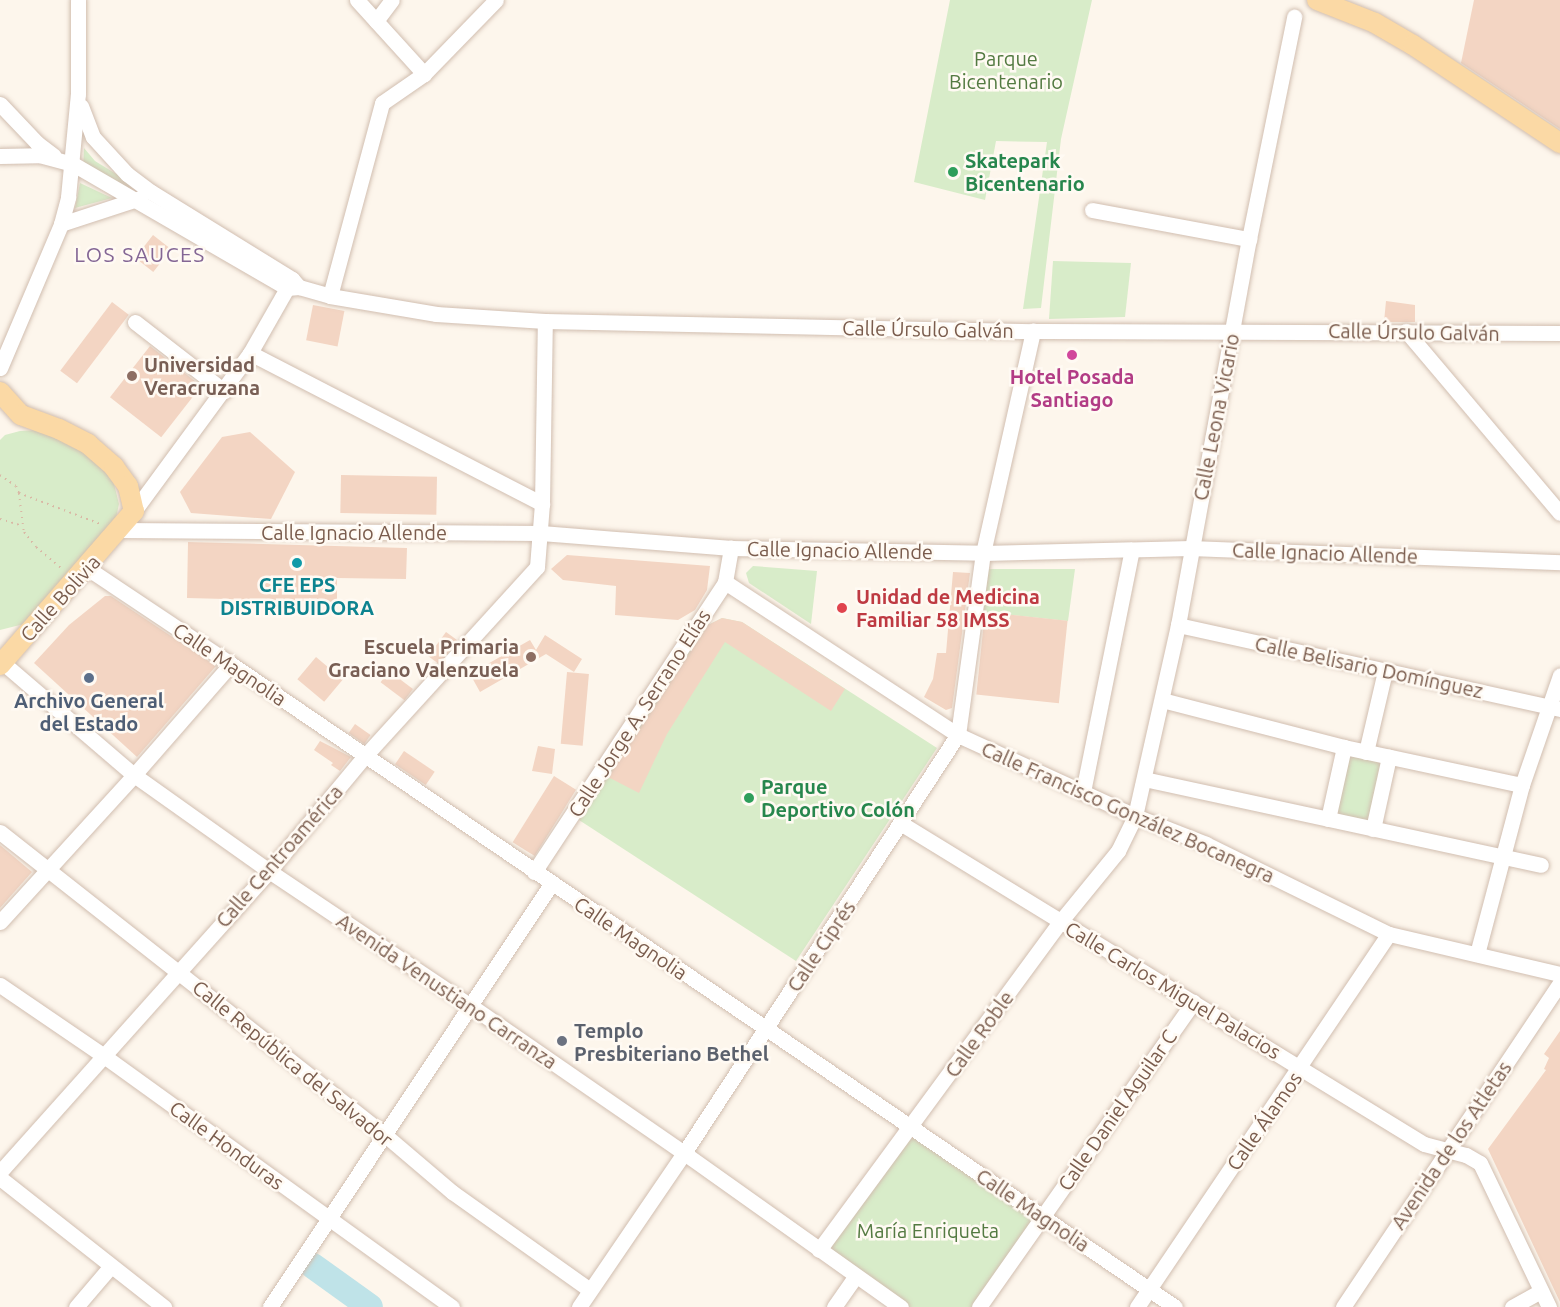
<!DOCTYPE html>
<meta charset="utf-8">
<style>
body{margin:0}
#map{position:relative;width:1560px;height:1307px;overflow:hidden;background:#fdf6ec;font-family:Ubuntu,sans-serif}
div>[style]{position:absolute}
.green>*{inset:0;background:#d8ecc9;transform-origin:0 0}
.river>*{height:26px;margin:-13px;padding:0 13px;transform-origin:13px;border-radius:13px;background:#bfe3e8}
.building>*{inset:0;background:#f3d5c3;transform-origin:0 0}
.path>*{height:2px;margin-top:-1px;transform-origin:0;background:repeating-linear-gradient(90deg,#d9b8a5 0 1.5px,transparent 0 6px)}
.roads{filter:drop-shadow(0 0 2px #d1beb0) drop-shadow(0 0 2px #d1beb0)}
.minor>*{height:15px;margin:-7.5px;padding:0 7.5px;transform-origin:7.5px;border-radius:7.5px;background:#fff}
.major>*{height:20px;margin:-10px;padding:0 10px;transform-origin:10px;border-radius:10px;background:#fbd9a5}
.dots>*{width:16px;height:16px;translate:-50% -50%;box-sizing:border-box;border:3px solid #fffaf3;border-radius:50%}
span{translate:-50% -50%;white-space:nowrap;text-align:center;line-height:1.15;-webkit-text-stroke:5px #fffaf3;paint-order:stroke}
.park-label{font-size:20px;color:#537a41}
.leisure-label{font-size:20px;color:#27864d;font-weight:700}
.left{translate:0 -50%;text-align:left}
.street-label{font-size:20px;color:#7a5c4d}
.education-label{font-size:20px;color:#785e54;font-weight:700}
.right{translate:-100% -50%;text-align:right}
.hotel-label{font-size:20px;color:#b23c85;font-weight:700}
.culture-label{font-size:20px;color:#0d838f;font-weight:700}
.health-label{font-size:20px;color:#be3a42;font-weight:700}
.service-label{font-size:20px;color:#4e5e75;font-weight:700}
.worship-label{font-size:20px;color:#5b616d;font-weight:700}
.neighbourhood-label{font-size:21px;color:#846695;letter-spacing:1.5px}
</style>
<div id="map">
<div class="green">
<div style="clip-path:polygon(950px 0,1092px 0,1061px 139px,1041px 308px,1023px 309px,1047px 142px,996px 141px,985px 200px,914px 182px)"></div>
<div style="clip-path:polygon(84px 148px,95px 161px,134px 185px,130px 190px,83px 169px)"></div>
<div style="clip-path:polygon(80px 183px,112px 198px,75px 208px)"></div>
<div style="clip-path:polygon(1053px 261px,1131px 263px,1125px 317px,1049px 319px)"></div>
<div style="clip-path:polygon(39px 430px,78px 446px,101px 465px,114px 484px,119px 504px,115px 523px,24px 624px,0 630px,0 440px,5px 435px,20px 431px)"></div>
<div style="clip-path:polygon(753px 566px,817px 571px,811px 624px,749px 583px,746px 573px)"></div>
<div style="clip-path:polygon(988px 569px,1075px 569px,1068px 621px,982px 612px)"></div>
<div style="clip-path:polygon(722px 618px,742px 622px,937px 748px,796px 961px,579px 820px,706px 626px)"></div>
<div style="left:1346px;top:750px;width:42px;height:70px;rotate:11deg"></div>
<div style="clip-path:polygon(911px 1126px,1043px 1216px,979px 1307px,902px 1307px,819px 1250px)"></div>
</div>
<div class="river">
<div style="left:313px;top:1266px;width:70px;rotate:35.7deg"></div>
</div>
<div class="building">
<div style="clip-path:polygon(1474px 0,1560px 0,1560px 129px,1461px 63px)"></div>
<div style="left:153px;top:235px;width:23px;height:29px;rotate:38deg"></div>
<div style="clip-path:polygon(1386px 301px,1415px 305px,1415px 322px,1384px 322px)"></div>
<div style="left:112px;top:302px;width:21px;height:86px;rotate:37deg"></div>
<div style="left:313px;top:305px;width:32px;height:36px;rotate:11deg"></div>
<div style="left:150px;top:346px;width:65px;height:65px;rotate:38deg"></div>
<div style="clip-path:polygon(250px 432px,295px 472px,271px 519px,191px 513px,180px 492px,222px 437px)"></div>
<div style="left:341px;top:475px;width:96px;height:38px;rotate:1deg"></div>
<div style="clip-path:polygon(188px 542px,407px 548px,406px 579px,337px 578px,337px 602px,187px 598px)"></div>
<div style="clip-path:polygon(567px 555px,710px 566px,707px 590px,695px 610px,678px 620px,615px 615px,616px 586px,563px 580px,551px 569px)"></div>
<div style="clip-path:polygon(953px 572px,970px 573px,952px 708px,946px 710px,924px 697px,933px 679px,937px 653px,946px 653px)"></div>
<div style="clip-path:polygon(105px 596px,111px 596px,216px 666px,137px 757px,34px 663px,69px 625px)"></div>
<div style="left:985px;top:612px;width:83px;height:83px;rotate:6deg"></div>
<div style="clip-path:polygon(722px 618px,742px 622px,845px 689px,831px 711px,725px 642px,667px 734px,639px 793px,608px 777px,708px 625px)"></div>
<div style="left:446px;top:632px;width:14px;height:30px;rotate:36deg"></div>
<div style="clip-path:polygon(545px 635px,582px 659px,574px 672px,546px 654px,480px 692px,470px 674px,530px 640px,536px 650px)"></div>
<div style="left:316px;top:657px;width:35px;height:29px;rotate:40deg"></div>
<div style="left:389px;top:671px;width:30px;height:14px;rotate:37deg"></div>
<div style="left:567px;top:672px;width:22px;height:72px;rotate:5deg"></div>
<div style="left:355px;top:724px;width:19px;height:11px;rotate:35deg"></div>
<div style="clip-path:polygon(320px 741px,351px 757px,340px 771px,331px 765px,333px 763px,314px 750px)"></div>
<div style="clip-path:polygon(538px 746px,555px 749px,552px 774px,532px 771px)"></div>
<div style="left:404px;top:751px;width:37px;height:16px;rotate:34deg"></div>
<div style="left:554px;top:776px;width:26px;height:78px;rotate:32deg"></div>
<div style="clip-path:polygon(0 845px,32px 872px,0 908px)"></div>
<div style="clip-path:polygon(1560px 1031px,1560px 1302px,1488px 1149px,1546px 1070px,1544px 1069px,1549px 1058px,1544px 1054px)"></div>
</div>
<div class="path">
<div style="left:0;top:475px;width:19px;rotate:35deg"></div>
<div style="left:16px;top:486px;width:8px;rotate:67deg"></div>
<div style="left:19px;top:493px;width:39px;rotate:83deg"></div>
<div style="left:24px;top:532px;width:19px;rotate:51deg"></div>
<div style="left:36px;top:547px;width:35px;rotate:40deg"></div>
<div style="left:19px;top:493px;width:87px;rotate:20.9deg"></div>
<div style="left:0;top:519px;width:21px;rotate:17deg"></div>
</div>
<div class="roads">
<div class="minor">
<div style="left:357px;top:0;width:100px;rotate:47.8deg"></div>
<div style="left:376px;top:21px;width:26px;rotate:-53deg"></div>
<div style="left:0;top:104px;width:54px;rotate:46.5deg"></div>
<div style="left:37px;top:143px;width:21px;rotate:37deg"></div>
<div style="left:81px;top:106px;width:33px;rotate:69deg"></div>
<div style="left:93px;top:137px;width:50px;rotate:47.4deg"></div>
<div style="left:127px;top:174px;width:30px;rotate:37deg"></div>
<div style="left:151px;top:192px;width:166px;rotate:31.7deg"></div>
<div style="left:292px;top:279px;width:11px;rotate:49deg"></div>
<div style="left:0;top:156px;width:39px;rotate:-1deg"></div>
<div style="left:39px;top:155px;width:35px;rotate:15deg"></div>
<div style="left:73px;top:164px;width:247px;rotate:30.1deg"></div>
<div style="left:287px;top:288px;width:12px;rotate:-5deg"></div>
<div style="left:299px;top:287px;width:32px;rotate:16deg"></div>
<div style="left:330px;top:296px;width:108px;rotate:9.6deg"></div>
<div style="left:436px;top:314px;width:109px;rotate:3.7deg"></div>
<div style="left:545px;top:321px;width:488px;rotate:1.2deg"></div>
<div style="left:1033px;top:331px;width:527px;rotate:0.22deg"></div>
<div style="left:1092px;top:210px;width:160px;rotate:10.5deg"></div>
<div style="left:61px;top:224px;width:83px;rotate:-18.2deg"></div>
<div style="left:330px;top:296px;width:200px;rotate:-74.9deg"></div>
<div style="left:382px;top:103px;width:51px;rotate:-34.6deg"></div>
<div style="left:424px;top:74px;width:103px;rotate:-45.8deg"></div>
<div style="left:135px;top:322px;width:113px;rotate:37.8deg"></div>
<div style="left:1406px;top:331px;width:238px;rotate:49.8deg"></div>
<div style="left:250px;top:353px;width:329px;rotate:27.3deg"></div>
<div style="left:0;top:368px;width:156px;rotate:-67deg"></div>
<div style="left:61px;top:224px;width:28px;rotate:-75deg"></div>
<div style="left:68px;top:197px;width:103px;rotate:-84.5deg"></div>
<div style="left:78px;top:94px;width:94px;rotate:-90deg"></div>
<div style="left:134px;top:511px;width:196px;rotate:-53.7deg"></div>
<div style="left:250px;top:353px;width:83px;rotate:-60.3deg"></div>
<div style="left:119px;top:530px;width:422px;rotate:0.4deg"></div>
<div style="left:541px;top:533px;width:191px;rotate:4.5deg"></div>
<div style="left:731px;top:548px;width:252px;rotate:1.1deg"></div>
<div style="left:983px;top:553px;width:208px;rotate:-1.4deg"></div>
<div style="left:1191px;top:548px;width:369px;rotate:2.2deg"></div>
<div style="left:87px;top:568px;width:173px;rotate:33.7deg"></div>
<div style="left:231px;top:664px;width:1142px;rotate:34.26deg"></div>
<div style="left:725px;top:582px;width:279px;rotate:33.3deg"></div>
<div style="left:958px;top:735px;width:195px;rotate:24.6deg"></div>
<div style="left:1135px;top:816px;width:76px;rotate:21.5deg"></div>
<div style="left:1206px;top:844px;width:204px;rotate:26.2deg"></div>
<div style="left:1389px;top:934px;width:176px;rotate:13.2deg"></div>
<div style="left:1178px;top:625px;width:391px;rotate:12.4deg"></div>
<div style="left:2px;top:662px;width:174px;rotate:40.6deg"></div>
<div style="left:134px;top:775px;width:166px;rotate:35.4deg"></div>
<div style="left:269px;top:871px;width:243px;rotate:33.8deg"></div>
<div style="left:471px;top:1006px;width:259px;rotate:34.6deg"></div>
<div style="left:684px;top:1153px;width:266px;rotate:35.4deg"></div>
<div style="left:1162px;top:700px;width:188px;rotate:14.5deg"></div>
<div style="left:1344px;top:747px;width:182px;rotate:12.1deg"></div>
<div style="left:1366px;top:752px;width:83px;rotate:-76.8deg"></div>
<div style="left:1144px;top:779px;width:406px;rotate:12.2deg"></div>
<div style="left:1083px;top:792px;width:247px;rotate:-78.6deg"></div>
<div style="left:1328px;top:819px;width:74px;rotate:-77.5deg"></div>
<div style="left:902px;top:824px;width:612px;rotate:31.51deg"></div>
<div style="left:1424px;top:1144px;width:43px;rotate:14.7deg"></div>
<div style="left:1466px;top:1155px;width:16px;rotate:30deg"></div>
<div style="left:1480px;top:1163px;width:160px;rotate:64.4deg"></div>
<div style="left:1373px;top:829px;width:74px;rotate:-77.5deg"></div>
<div style="left:0;top:832px;width:490px;rotate:38.2deg"></div>
<div style="left:385px;top:1135px;width:88px;rotate:40.4deg"></div>
<div style="left:452px;top:1192px;width:169px;rotate:35.4deg"></div>
<div style="left:534px;top:872px;width:347px;rotate:-56.6deg"></div>
<div style="left:725px;top:582px;width:35px;rotate:-80deg"></div>
<div style="left:0;top:922px;width:199px;rotate:-47.6deg"></div>
<div style="left:134px;top:775px;width:147px;rotate:-48.9deg"></div>
<div style="left:1477px;top:954px;width:175px;rotate:-75.1deg"></div>
<div style="left:1522px;top:785px;width:116px;rotate:-70.9deg"></div>
<div style="left:0;top:985px;width:126px;rotate:34.3deg"></div>
<div style="left:104px;top:1056px;width:429px;rotate:35.8deg"></div>
<div style="left:0;top:1172px;width:404px;rotate:-48.2deg"></div>
<div style="left:269px;top:871px;width:148px;rotate:-50.2deg"></div>
<div style="left:364px;top:757px;width:257px;rotate:-47.7deg"></div>
<div style="left:537px;top:567px;width:63px;rotate:-85.5deg"></div>
<div style="left:542px;top:504px;width:183px;rotate:-89.1deg"></div>
<div style="left:0;top:1178px;width:209px;rotate:38.2deg"></div>
<div style="left:819px;top:1250px;width:407px;rotate:-53.7deg"></div>
<div style="left:1060px;top:922px;width:92px;rotate:-50.8deg"></div>
<div style="left:1118px;top:851px;width:39px;rotate:-64deg"></div>
<div style="left:1135px;top:816px;width:196px;rotate:-77.3deg"></div>
<div style="left:1178px;top:625px;width:392px;rotate:-79.6deg"></div>
<div style="left:1249px;top:239px;width:227px;rotate:-78.5deg"></div>
<div style="left:76px;top:1307px;width:54px;rotate:-49.5deg"></div>
<div style="left:270px;top:1307px;width:508px;rotate:-56.4deg"></div>
<div style="left:579px;top:1307px;width:186px;rotate:-55.7deg"></div>
<div style="left:684px;top:1153px;width:500px;rotate:-56.8deg"></div>
<div style="left:958px;top:735px;width:184px;rotate:-82.2deg"></div>
<div style="left:983px;top:553px;width:228px;rotate:-77.3deg"></div>
<div style="left:834px;top:1307px;width:38px;rotate:-55deg"></div>
<div style="left:979px;top:1307px;width:373px;rotate:-54.9deg"></div>
<div style="left:1137px;top:1307px;width:450px;rotate:-56deg"></div>
<div style="left:1343px;top:1307px;width:390px;rotate:-56.2deg"></div>
<div style="left:1512px;top:1307px;width:33px;rotate:-29deg"></div>
</div>
<div class="major">
<div style="left:1317px;top:0;width:62px;rotate:21.6deg"></div>
<div style="left:1375px;top:23px;width:44px;rotate:30.1deg"></div>
<div style="left:1413px;top:45px;width:177px;rotate:33.7deg"></div>
<div style="left:0;top:392px;width:31px;rotate:48deg"></div>
<div style="left:21px;top:415px;width:40px;rotate:20.2deg"></div>
<div style="left:59px;top:429px;width:33px;rotate:27deg"></div>
<div style="left:88px;top:444px;width:35px;rotate:41deg"></div>
<div style="left:114px;top:467px;width:24px;rotate:54deg"></div>
<div style="left:128px;top:486px;width:26px;rotate:77deg"></div>
<div style="left:134px;top:511px;width:204px;rotate:131deg"></div>
</div>
</div>
<div class="dots">
<div style="left:953px;top:172px;background:#2e9e5b"></div>
<div style="left:1072px;top:355px;background:#d1479c"></div>
<div style="left:132px;top:376px;background:#8d6e63"></div>
<div style="left:297px;top:563px;background:#0f9aa8"></div>
<div style="left:842px;top:608px;background:#e0444e"></div>
<div style="left:531px;top:657px;background:#8d6e63"></div>
<div style="left:89px;top:678px;background:#5c6f8a"></div>
<div style="left:749px;top:798px;background:#2e9e5b"></div>
<div style="left:562px;top:1041px;background:#6b7280"></div>
</div>
<div class="park-label">
<span style="left:1006px;top:70px">Parque<br>Bicentenario</span>
<span style="left:928px;top:1230px">María Enriqueta</span>
</div>
<div class="leisure-label">
<span class="left" style="left:965px;top:172px">Skatepark<br>Bicentenario</span>
<span class="left" style="left:761px;top:798px">Parque<br>Deportivo Colón</span>
</div>
<div class="street-label">
<span style="left:928px;top:329px;rotate:1deg">Calle Úrsulo Galván</span>
<span style="left:1414px;top:332px;rotate:1deg">Calle Úrsulo Galván</span>
<span style="left:1216px;top:417px;rotate:-79deg">Calle Leona Vicario</span>
<span style="left:354px;top:532px">Calle Ignacio Allende</span>
<span style="left:840px;top:550px;rotate:1deg">Calle Ignacio Allende</span>
<span style="left:1325px;top:553px;rotate:2deg">Calle Ignacio Allende</span>
<span style="left:60px;top:598px;rotate:-48deg">Calle Bolivia</span>
<span style="left:230px;top:664px;rotate:34deg">Calle Magnolia</span>
<span style="left:1369px;top:667px;rotate:12deg">Calle Belisario Domínguez</span>
<span style="left:639px;top:713px;rotate:-57deg">Calle Jorge A. Serrano Elías</span>
<span style="left:1128px;top:812px;rotate:24deg">Calle Francisco González Bocanegra</span>
<span style="left:279px;top:856px;rotate:-49deg">Calle Centroamérica</span>
<span style="left:631px;top:938px;rotate:34deg">Calle Magnolia</span>
<span style="left:821px;top:946px;rotate:-56deg">Calle Ciprés</span>
<span style="left:1173px;top:990px;rotate:31deg">Calle Carlos Miguel Palacios</span>
<span style="left:447px;top:991px;rotate:34deg">Avenida Venustiano Carranza</span>
<span style="left:979px;top:1034px;rotate:-54deg">Calle Roble</span>
<span style="left:293px;top:1063px;rotate:39deg">Calle República del Salvador</span>
<span style="left:1117px;top:1110px;rotate:-55deg">Calle Daniel Aguilar C</span>
<span style="left:1264px;top:1121px;rotate:-55deg">Calle Álamos</span>
<span style="left:227px;top:1145px;rotate:36deg">Calle Honduras</span>
<span style="left:1451px;top:1145px;rotate:-56deg">Avenida de los Atletas</span>
<span style="left:1033px;top:1210px;rotate:34deg">Calle Magnolia</span>
</div>
<div class="education-label">
<span class="left" style="left:144px;top:376px">Universidad<br>Veracruzana</span>
<span class="right" style="left:519px;top:658px">Escuela Primaria<br>Graciano Valenzuela</span>
</div>
<div class="hotel-label">
<span style="left:1072px;top:388px">Hotel Posada<br>Santiago</span>
</div>
<div class="culture-label">
<span style="left:297px;top:596px">CFE EPS<br>DISTRIBUIDORA</span>
</div>
<div class="health-label">
<span class="left" style="left:856px;top:608px">Unidad de Medicina<br>Familiar 58 IMSS</span>
</div>
<div class="service-label">
<span style="left:89px;top:712px">Archivo General<br>del Estado</span>
</div>
<div class="worship-label">
<span class="left" style="left:574px;top:1042px">Templo<br>Presbiteriano Bethel</span>
</div>
<div class="neighbourhood-label">
<span style="left:140px;top:254px">LOS SAUCES</span>
</div>
</div>
